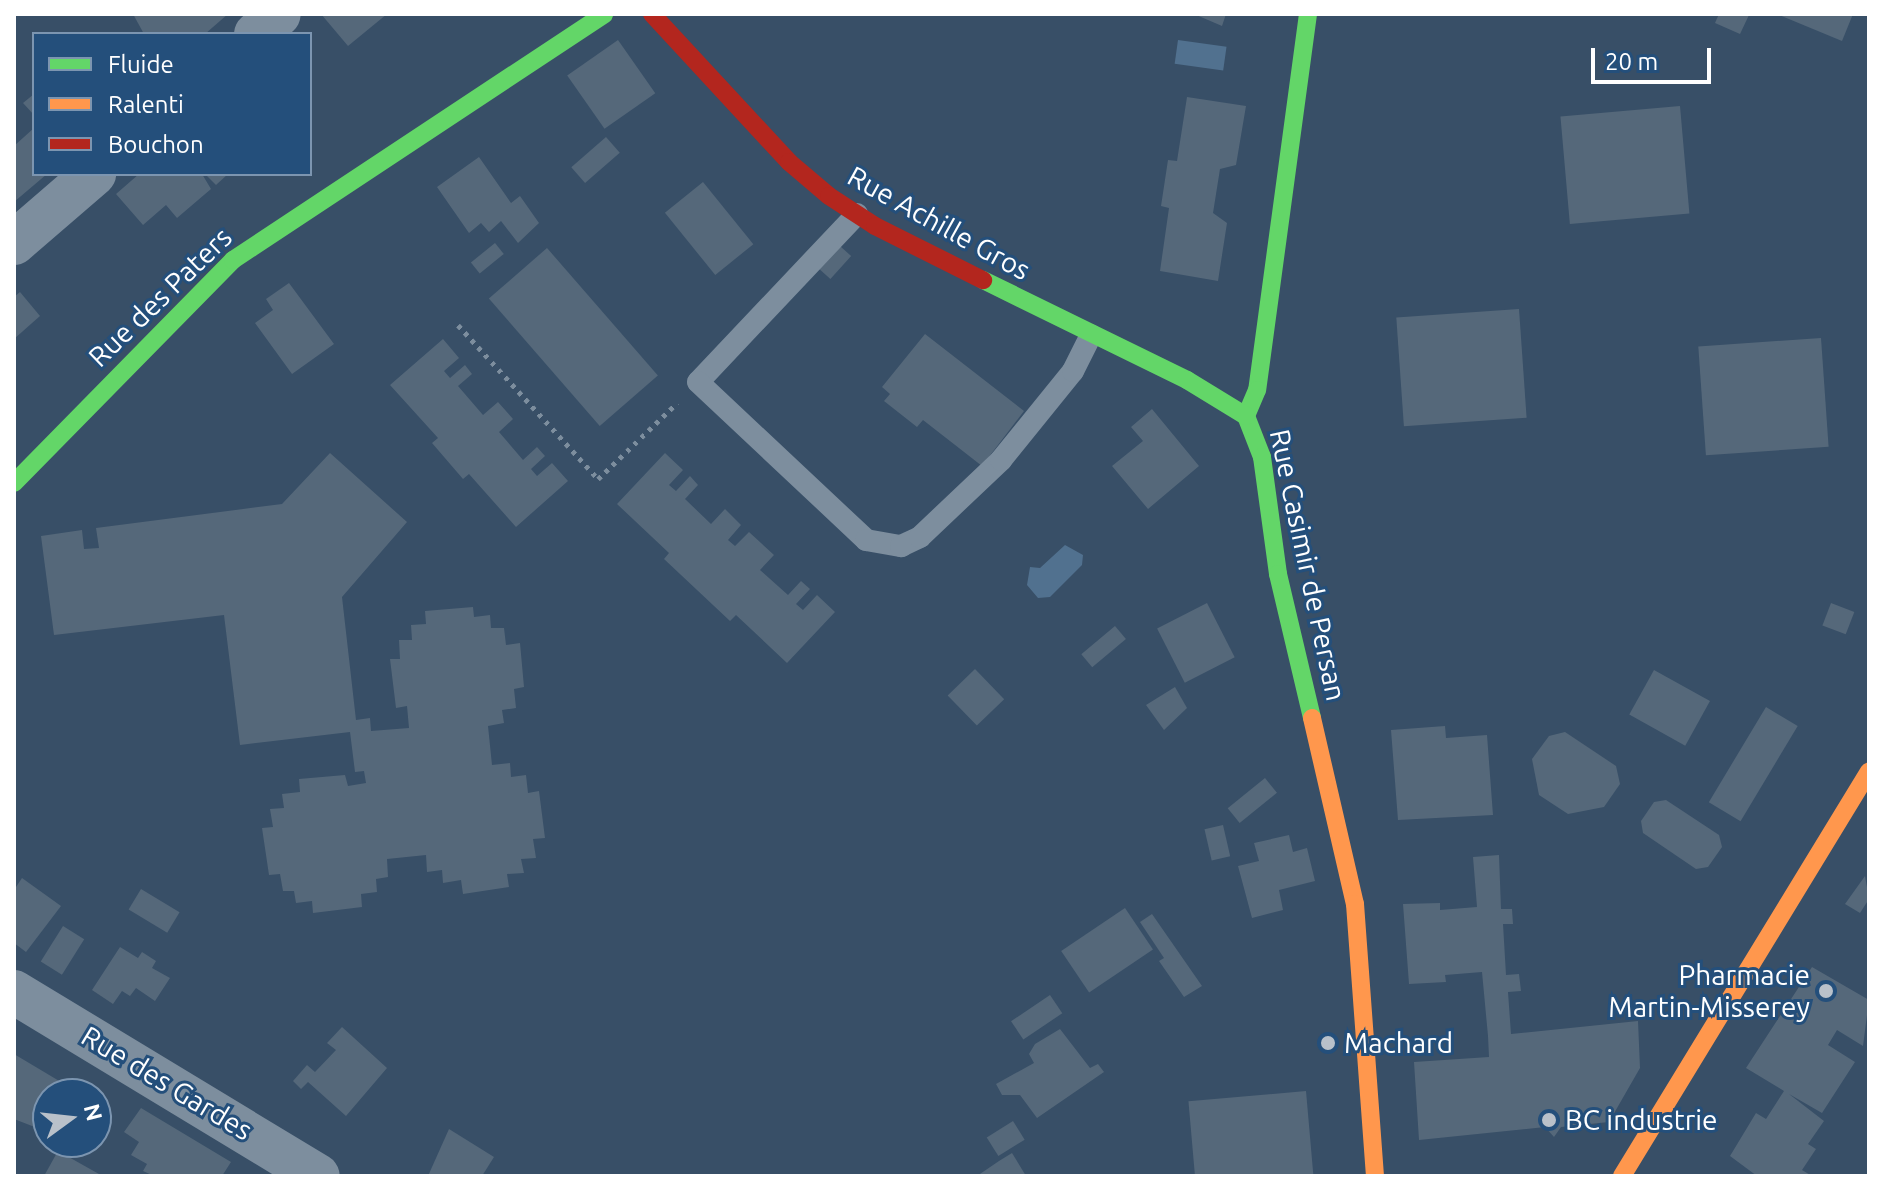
<!DOCTYPE html>
<style>
body{margin:0}
#map{position:relative;width:1883px;height:1190px;overflow:hidden;background:#384f67;font-family:Ubuntu,sans-serif}
div>[style]{position:absolute}
.water>*{inset:0;background:#51718f;transform-origin:0 0}
.building>*{inset:0;background:#55687a;transform-origin:0 0}
.path>*{height:5px;margin-top:-2.5px;transform-origin:0;background:repeating-linear-gradient(90deg,#7d8e9e 0 4px,transparent 0 10px)}
.lane>*{height:22px;margin:-11px;padding:0 11px;transform-origin:11px;border-radius:11px;background:#7d8e9e}
.street>*{height:44px;margin:-22px;padding:0 22px;transform-origin:22px;border-radius:22px;background:#7d8e9e}
.fast>*{height:18px;margin:-9px;padding:0 9px;transform-origin:9px;border-radius:9px;background:#63d668}
.slow>*{height:18px;margin:-9px;padding:0 9px;transform-origin:9px;border-radius:9px;background:#ff974d}
.jam>*{height:18px;margin:-9px;padding:0 9px;transform-origin:9px;border-radius:9px;background:#b3261e}
.dots>*{width:22px;height:22px;translate:-50% -50%;box-sizing:border-box;border:4px solid #244f7b;border-radius:50%}
span{translate:-50% -50%;white-space:nowrap;text-align:center;line-height:1.15;-webkit-text-stroke:6px #244f7b;paint-order:stroke}
.street-label{font-size:28px;color:#fff}
.poi-label{font-size:28px;color:#fff}
.right{translate:-100% -50%;text-align:right}
.left{translate:0 -50%;text-align:left}
.frame{position:absolute;inset:0;border:16px solid #fff;pointer-events:none}
.legend{position:absolute;left:32px;top:32px;width:280px;height:144px;box-sizing:border-box;background:#244f7b;border:2px solid #7c95b0;margin:0;padding:10px 14px;list-style:none;font-size:24px;color:#fff}
.legend li{display:flex;align-items:center;gap:16px;height:40px}
.legend b{width:40px;border:2px solid #7c95b0}
.north{position:absolute;left:32px;top:1078px;width:80px;height:80px;box-sizing:border-box;background:#244f7b;border:2px solid #7c95b0;border-radius:50%;rotate:75deg;font-size:22px;font-weight:700;line-height:32px;text-align:center;color:#fff}
.north::after{content:'';display:block;margin:auto;width:28px;height:36px;background:#b9c1ca;clip-path:polygon(50% 0,100% 100%,50% 72%,0 100%)}
.scale{position:absolute;left:1591px;top:48px;width:120px;height:36px;box-sizing:border-box;border:4px solid #fff;border-top:0;padding-left:10px;font-size:24px;line-height:28px;white-space:nowrap;color:#fff;-webkit-text-stroke:6px #244f7b;paint-order:stroke}
</style>
<div id="map">
<div class="water">
<div style="left:1178px;top:40px;width:49px;height:24px;rotate:8deg"></div>
<div style="clip-path:polygon(1065px 545px,1083px 555px,1082px 565px,1050px 597px,1038px 598px,1027px 585px,1030px 567px,1040px 568px)"></div>
</div>
<div class="building">
<div style="clip-path:polygon(133px 14px,228px 14px,205px 34px,144px 34px)"></div>
<div style="clip-path:polygon(321px 14px,387px 14px,348px 46px)"></div>
<div style="clip-path:polygon(1194px 14px,1226px 14px,1222px 26px)"></div>
<div style="clip-path:polygon(1719px 14px,1747px 14px,1749px 15px,1740px 34px,1715px 23px)"></div>
<div style="clip-path:polygon(1777px 14px,1853px 14px,1842px 41px)"></div>
<div style="left:618px;top:40px;width:65px;height:62px;rotate:55deg"></div>
<div style="clip-path:polygon(34px 94px,34px 115px,23px 103px)"></div>
<div style="clip-path:polygon(1187px 97px,1246px 106px,1236px 165px,1220px 169px,1213px 213px,1227px 223px,1218px 281px,1160px 271px,1169px 208px,1161px 206px,1168px 160px,1177px 161px)"></div>
<div style="left:1680px;top:106px;width:108px;height:120px;rotate:85deg"></div>
<div style="clip-path:polygon(34px 128px,34px 174px,47px 174px,14px 202px,14px 146px)"></div>
<div style="left:606px;top:137px;width:21px;height:46px;rotate:49deg"></div>
<div style="clip-path:polygon(479px 157px,511px 203px,520px 196px,539px 223px,518px 243px,501px 221px,489px 232px,481px 223px,469px 233px,437px 187px)"></div>
<div style="clip-path:polygon(139px 174px,202px 174px,211px 189px,177px 218px,166px 205px,143px 225px,116px 194px)"></div>
<div style="clip-path:polygon(205px 174px,228px 174px,216px 185px)"></div>
<div style="left:703px;top:182px;width:80px;height:49px;rotate:51deg"></div>
<div style="left:495px;top:243px;width:14px;height:31px;rotate:51deg"></div>
<div style="left:840px;top:246px;width:15px;height:31px;rotate:42deg"></div>
<div style="left:547px;top:248px;width:169px;height:77px;rotate:49deg"></div>
<div style="clip-path:polygon(289px 283px,334px 344px,292px 374px,255px 323px,273px 310px,266px 299px)"></div>
<div style="clip-path:polygon(20px 292px,40px 316px,14px 339px,14px 297px)"></div>
<div style="left:1519px;top:309px;width:109px;height:123px;rotate:86deg"></div>
<div style="clip-path:polygon(925px 334px,1024px 411px,982px 466px,923px 420px,917px 427px,884px 401px,890px 394px,882px 387px)"></div>
<div style="left:1821px;top:338px;width:109px;height:123px;rotate:86deg"></div>
<div style="clip-path:polygon(443px 339px,459px 358px,444px 371px,450px 378px,465px 365px,472px 374px,458px 386px,483px 415px,498px 402px,513px 419px,499px 432px,523px 460px,537px 447px,545px 456px,531px 469px,537px 476px,552px 463px,568px 481px,516px 527px,469px 474px,463px 479px,432px 443px,438px 438px,390px 385px)"></div>
<div style="clip-path:polygon(1152px 409px,1199px 466px,1148px 509px,1112px 466px,1143px 441px,1131px 427px)"></div>
<div style="clip-path:polygon(330px 453px,407px 522px,342px 597px,356px 720px,370px 718px,371px 731px,409px 728px,407px 706px,396px 708px,390px 659px,400px 659px,399px 640px,412px 640px,411px 625px,426px 624px,425px 611px,473px 607px,474px 617px,490px 615px,491px 628px,504px 628px,506px 645px,520px 643px,524px 687px,514px 689px,516px 708px,502px 710px,504px 723px,488px 726px,492px 765px,510px 763px,511px 777px,526px 775px,528px 793px,539px 791px,545px 838px,533px 839px,536px 858px,521px 859px,524px 873px,507px 874px,509px 887px,463px 894px,461px 880px,443px 883px,442px 870px,427px 872px,426px 855px,387px 859px,388px 877px,376px 879px,377px 892px,361px 894px,362px 907px,313px 913px,312px 901px,296px 903px,294px 891px,283px 891px,280px 874px,269px 875px,262px 828px,273px 827px,270px 809px,284px 808px,282px 794px,300px 792px,299px 779px,345px 775px,348px 786px,366px 783px,364px 771px,355px 772px,350px 732px,240px 745px,224px 615px,54px 635px,41px 536px,82px 530px,84px 549px,99px 548px,96px 528px,282px 504px)"></div>
<div style="clip-path:polygon(665px 453px,683px 470px,669px 485px,676px 491px,690px 476px,698px 485px,685px 499px,711px 524px,725px 509px,741px 525px,728px 540px,735px 546px,749px 532px,774px 555px,760px 570px,788px 595px,801px 581px,810px 589px,796px 604px,803px 610px,817px 595px,835px 612px,787px 663px,736px 615px,730px 621px,664px 559px,669px 553px,617px 504px)"></div>
<div style="left:1207px;top:603px;width:61px;height:56px;rotate:63deg"></div>
<div style="left:1831px;top:603px;width:25px;height:24px;rotate:21deg"></div>
<div style="left:1115px;top:626px;width:17px;height:44px;rotate:50deg"></div>
<div style="left:975px;top:669px;width:42px;height:38px;rotate:46deg"></div>
<div style="left:1654px;top:670px;width:64px;height:51px;rotate:29deg"></div>
<div style="clip-path:polygon(1175px 687px,1187px 708px,1164px 730px,1146px 705px)"></div>
<div style="left:1766px;top:707px;width:37px;height:111px;rotate:31deg"></div>
<div style="clip-path:polygon(1445px 726px,1446px 738px,1487px 735px,1493px 815px,1398px 820px,1391px 730px)"></div>
<div style="clip-path:polygon(1565px 732px,1616px 766px,1620px 784px,1604px 807px,1568px 814px,1539px 795px,1532px 759px,1549px 736px)"></div>
<div style="left:1265px;top:778px;width:19px;height:48px;rotate:51deg"></div>
<div style="clip-path:polygon(1666px 800px,1719px 835px,1722px 847px,1708px 867px,1696px 869px,1643px 833px,1641px 821px,1654px 802px)"></div>
<div style="left:1223px;top:825px;width:32px;height:19px;rotate:77deg"></div>
<div style="clip-path:polygon(1289px 835px,1293px 852px,1307px 848px,1315px 881px,1279px 890px,1283px 910px,1252px 918px,1238px 866px,1259px 861px,1254px 843px)"></div>
<div style="clip-path:polygon(1499px 855px,1501px 909px,1512px 909px,1513px 924px,1503px 924px,1506px 975px,1519px 974px,1521px 991px,1508px 992px,1511px 1034px,1638px 1021px,1640px 1068px,1609px 1122px,1561px 1127px,1554px 1137px,1545px 1127px,1419px 1140px,1414px 1062px,1489px 1057px,1488px 1036px,1482px 972px,1445px 975px,1446px 982px,1409px 984px,1403px 904px,1440px 903px,1440px 910px,1477px 907px,1473px 857px)"></div>
<div style="clip-path:polygon(1865px 876px,1869px 899px,1860px 913px,1845px 904px)"></div>
<div style="clip-path:polygon(22px 878px,61px 906px,26px 952px,14px 943px,14px 890px)"></div>
<div style="left:141px;top:889px;width:45px;height:24px;rotate:31deg"></div>
<div style="left:1125px;top:908px;width:50px;height:77px;rotate:56deg"></div>
<div style="clip-path:polygon(1152px 914px,1202px 986px,1184px 997px,1159px 961px,1164px 958px,1140px 922px)"></div>
<div style="left:63px;top:926px;width:25px;height:42px;rotate:32deg"></div>
<div style="clip-path:polygon(120px 947px,138px 958px,142px 952px,156px 961px,152px 968px,170px 978px,155px 1001px,136px 988px,130px 996px,122px 991px,113px 1004px,92px 990px)"></div>
<div style="clip-path:polygon(1812px 967px,1869px 1000px,1863px 1046px,1837px 1030px,1828px 1045px,1855px 1062px,1822px 1113px,1789px 1094px,1824px 1121px,1808px 1144px,1816px 1149px,1802px 1170px,1812px 1176px,1757px 1176px,1730px 1156px,1756px 1113px,1766px 1119px,1784px 1091px,1746px 1068px)"></div>
<div style="left:1050px;top:995px;width:22px;height:47px;rotate:56deg"></div>
<div style="clip-path:polygon(342px 1027px,387px 1068px,346px 1116px,308px 1082px,301px 1089px,293px 1081px,307px 1065px,315px 1072px,336px 1050px,327px 1043px)"></div>
<div style="clip-path:polygon(1060px 1029px,1090px 1068px,1098px 1064px,1104px 1072px,1037px 1118px,1020px 1095px,1002px 1095px,996px 1084px,1034px 1063px,1029px 1054px,1035px 1044px)"></div>
<div style="clip-path:polygon(14px 1054px,71px 1088px,68px 1094px,48px 1094px,45px 1131px,14px 1119px)"></div>
<div style="left:1306px;top:1091px;width:85px;height:118px;rotate:85deg"></div>
<div style="clip-path:polygon(141px 1108px,231px 1162px,222px 1176px,154px 1176px,143px 1171px,147px 1164px,131px 1155px,139px 1142px,124px 1132px)"></div>
<div style="left:1013px;top:1121px;width:22px;height:31px;rotate:58deg"></div>
<div style="clip-path:polygon(449px 1129px,494px 1157px,482px 1176px,428px 1176px)"></div>
<div style="clip-path:polygon(58px 1151px,99px 1174px,44px 1176px)"></div>
<div style="clip-path:polygon(1012px 1153px,1026px 1176px,977px 1176px,999px 1161px)"></div>
</div>
<div class="path">
<div style="left:458px;top:325px;width:208px;rotate:47.7deg"></div>
<div style="left:598px;top:479px;width:110px;rotate:-43.9deg"></div>
</div>
<div class="lane">
<div style="left:857px;top:214px;width:231px;rotate:133.4deg"></div>
<div style="left:698px;top:382px;width:231px;rotate:43.2deg"></div>
<div style="left:866px;top:540px;width:36px;rotate:10deg"></div>
<div style="left:901px;top:546px;width:21px;rotate:-25deg"></div>
<div style="left:920px;top:537px;width:112px;rotate:-43.5deg"></div>
<div style="left:1001px;top:460px;width:114px;rotate:-51deg"></div>
<div style="left:1073px;top:371px;width:40px;rotate:-63.4deg"></div>
</div>
<div class="street">
<div style="left:256px;top:34px;width:30px;rotate:-41deg"></div>
<div style="left:14px;top:243px;width:106px;rotate:-40.8deg"></div>
<div style="left:14px;top:992px;width:355px;rotate:31.2deg"></div>
</div>
<div class="fast">
<div style="left:1308px;top:14px;width:379px;rotate:97.7deg"></div>
<div style="left:1257px;top:390px;width:28px;rotate:113deg"></div>
<div style="left:1246px;top:416px;width:44px;rotate:68.7deg"></div>
<div style="left:1262px;top:457px;width:118px;rotate:82.2deg"></div>
<div style="left:1278px;top:574px;width:148px;rotate:76.7deg"></div>
<div style="left:983px;top:280px;width:227px;rotate:26.1deg"></div>
<div style="left:1187px;top:380px;width:69px;rotate:31.4deg"></div>
<div style="left:14px;top:483px;width:313px;rotate:-45.5deg"></div>
<div style="left:233px;top:260px;width:445px;rotate:-33.5deg"></div>
</div>
<div class="slow">
<div style="left:1312px;top:718px;width:191px;rotate:77deg"></div>
<div style="left:1355px;top:904px;width:273px;rotate:85.8deg"></div>
<div style="left:1622px;top:1176px;width:474px;rotate:-58.6deg"></div>
</div>
<div class="jam">
<div style="left:652px;top:14px;width:202px;rotate:47.2deg"></div>
<div style="left:789px;top:162px;width:52px;rotate:40.4deg"></div>
<div style="left:829px;top:196px;width:55px;rotate:33.1deg"></div>
<div style="left:875px;top:226px;width:121px;rotate:26.6deg"></div>
</div>
<div class="dots">
<div style="left:1826px;top:991px;background:#b9c1ca"></div>
<div style="left:1328px;top:1043px;background:#b9c1ca"></div>
<div style="left:1549px;top:1120px;background:#b9c1ca"></div>
</div>
<div class="street-label">
<span style="left:939px;top:223px;rotate:29deg">Rue Achille Gros</span>
<span style="left:160px;top:297px;rotate:-44deg">Rue des Paters</span>
<span style="left:1308px;top:565px;rotate:78deg">Rue Casimir de Persan</span>
<span style="left:167px;top:1083px;rotate:31deg">Rue des Gardes</span>
</div>
<div class="poi-label">
<span class="right" style="left:1810px;top:991px">Pharmacie<br>Martin-Misserey</span>
<span class="left" style="left:1344px;top:1043px">Machard</span>
<span class="left" style="left:1565px;top:1120px">BC industrie</span>
</div>
<div class="frame"></div>
<ul class="legend">
<li><b style="height:10px;background:#63d668"></b>Fluide</li>
<li><b style="height:10px;background:#ff974d"></b>Ralenti</li>
<li><b style="height:10px;background:#b3261e"></b>Bouchon</li>
</ul>
<div class="north">N</div>
<div class="scale">20 m</div>
</div>
